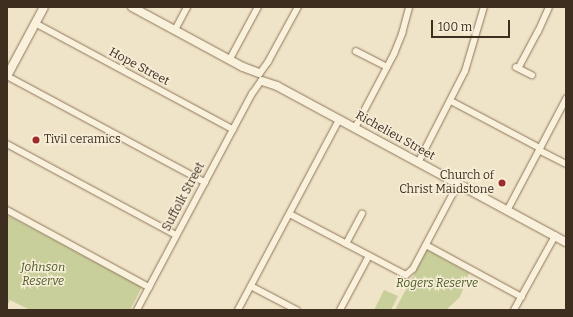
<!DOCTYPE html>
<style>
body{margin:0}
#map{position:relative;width:573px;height:317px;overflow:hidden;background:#f0e4c8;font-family:Bitter,serif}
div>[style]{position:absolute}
.green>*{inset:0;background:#c9cf9b}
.roads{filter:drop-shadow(0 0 1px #8d765c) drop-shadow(0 0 1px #8d765c)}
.street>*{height:5.5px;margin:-2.75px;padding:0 2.75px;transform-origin:2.75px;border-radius:2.75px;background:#faf1dc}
.secondary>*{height:8px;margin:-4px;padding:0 4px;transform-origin:4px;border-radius:4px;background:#faf1dc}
.dots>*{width:11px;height:11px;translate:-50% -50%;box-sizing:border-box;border:2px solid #f7eed8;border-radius:50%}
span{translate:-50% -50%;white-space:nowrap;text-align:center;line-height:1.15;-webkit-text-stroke:3px #f7eed8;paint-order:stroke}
.street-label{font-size:12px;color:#3d2e20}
.poi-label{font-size:12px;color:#3d2e20}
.left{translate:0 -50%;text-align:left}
.right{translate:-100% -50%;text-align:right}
.park-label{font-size:12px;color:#4d5a26;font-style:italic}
.frame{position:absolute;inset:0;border:8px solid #3d2e20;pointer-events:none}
.scale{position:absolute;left:431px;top:20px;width:79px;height:18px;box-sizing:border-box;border:2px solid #3d2e20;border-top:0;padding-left:5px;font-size:12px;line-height:14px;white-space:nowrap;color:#3d2e20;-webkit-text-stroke:3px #f7eed8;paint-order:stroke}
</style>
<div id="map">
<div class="green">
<div style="clip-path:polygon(7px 215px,142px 287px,130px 310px,30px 310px,10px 300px,7px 306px)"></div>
<div style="clip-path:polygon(427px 250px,469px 273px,460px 297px,446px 310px,395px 310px)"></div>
<div style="clip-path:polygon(384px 290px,398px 296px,391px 310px,374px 310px)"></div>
</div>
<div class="roads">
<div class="street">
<div style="left:35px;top:23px;width:225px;rotate:28.2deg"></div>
<div style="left:175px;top:30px;width:26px;rotate:-62deg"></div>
<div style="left:356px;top:51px;width:35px;rotate:27deg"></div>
<div style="left:230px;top:59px;width:59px;rotate:-61.7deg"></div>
<div style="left:516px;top:67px;width:18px;rotate:27deg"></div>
<div style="left:519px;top:67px;width:40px;rotate:-62deg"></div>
<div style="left:538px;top:32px;width:27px;rotate:-66deg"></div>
<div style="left:260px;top:73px;width:14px;rotate:-54deg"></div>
<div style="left:268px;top:62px;width:63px;rotate:-61.4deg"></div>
<div style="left:7px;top:76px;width:225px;rotate:28.2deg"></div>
<div style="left:451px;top:101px;width:101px;rotate:27.8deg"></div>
<div style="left:355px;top:128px;width:84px;rotate:-62.2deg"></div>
<div style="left:394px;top:54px;width:22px;rotate:-68deg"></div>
<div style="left:402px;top:34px;width:28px;rotate:-75deg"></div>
<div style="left:7px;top:144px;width:192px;rotate:28.3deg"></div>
<div style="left:539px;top:150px;width:30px;rotate:27deg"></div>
<div style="left:418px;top:163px;width:103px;rotate:-62.9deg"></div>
<div style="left:465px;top:71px;width:67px;rotate:-73.5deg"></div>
<div style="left:7px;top:210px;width:162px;rotate:28.5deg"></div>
<div style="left:507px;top:211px;width:127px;rotate:-62.2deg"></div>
<div style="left:290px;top:214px;width:131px;rotate:27.7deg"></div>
<div style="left:406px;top:275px;width:9px;rotate:-41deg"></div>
<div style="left:413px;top:269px;width:96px;rotate:-62.1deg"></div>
<div style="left:346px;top:244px;width:34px;rotate:-62deg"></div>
<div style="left:426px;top:245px;width:109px;rotate:28.4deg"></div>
<div style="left:251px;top:286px;width:52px;rotate:27.6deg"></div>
<div style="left:137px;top:310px;width:245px;rotate:-62deg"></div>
<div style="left:252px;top:94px;width:16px;rotate:-55deg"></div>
<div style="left:238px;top:310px;width:215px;rotate:-62deg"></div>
<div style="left:340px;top:310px;width:61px;rotate:-61.8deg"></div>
<div style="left:514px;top:310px;width:85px;rotate:-61deg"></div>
</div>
<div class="secondary">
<div style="left:132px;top:7px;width:126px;rotate:28.4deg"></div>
<div style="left:243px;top:67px;width:17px;rotate:21deg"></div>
<div style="left:7px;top:76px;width:78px;rotate:-61.8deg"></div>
<div style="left:262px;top:81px;width:16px;rotate:18deg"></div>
<div style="left:277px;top:86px;width:328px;rotate:28.4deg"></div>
</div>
</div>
<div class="dots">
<div style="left:36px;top:140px;background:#9e2a2b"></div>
<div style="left:502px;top:183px;background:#9e2a2b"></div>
</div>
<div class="street-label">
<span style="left:139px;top:67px;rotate:28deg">Hope Street</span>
<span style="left:395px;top:136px;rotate:29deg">Richelieu Street</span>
<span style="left:184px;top:197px;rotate:-62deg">Suffolk Street</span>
</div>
<div class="poi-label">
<span class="left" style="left:44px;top:140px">Tivil ceramics</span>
<span class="right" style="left:494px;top:183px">Church of<br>Christ Maidstone</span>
</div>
<div class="park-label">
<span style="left:43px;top:275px">Johnson<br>Reserve</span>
<span style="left:437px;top:284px">Rogers Reserve</span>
</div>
<div class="frame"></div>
<div class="scale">100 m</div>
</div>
